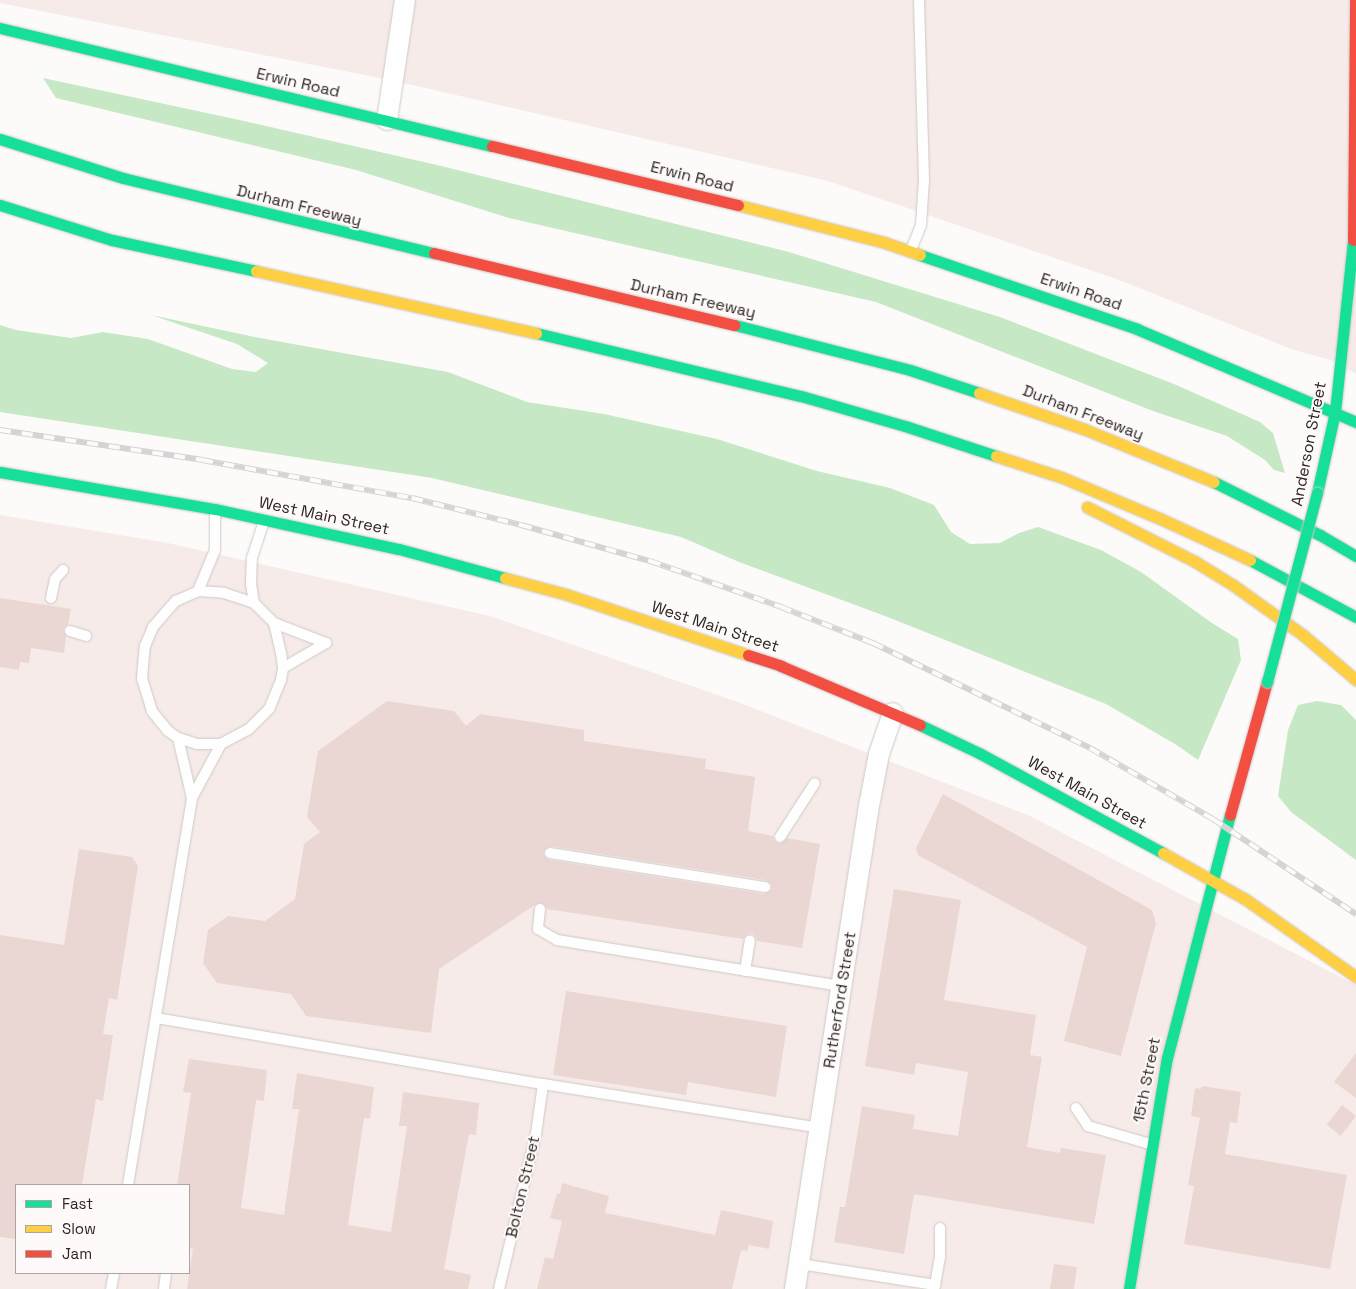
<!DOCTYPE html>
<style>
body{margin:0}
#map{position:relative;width:1356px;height:1289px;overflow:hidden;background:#fdfbfa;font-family:"Space Grotesk",sans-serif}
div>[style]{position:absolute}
.built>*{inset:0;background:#f6ebe8}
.forest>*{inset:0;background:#c6e8c4}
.building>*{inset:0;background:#ead7d3;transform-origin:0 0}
.roads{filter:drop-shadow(0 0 1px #cdc9c7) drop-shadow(0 0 1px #cdc9c7)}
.lane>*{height:10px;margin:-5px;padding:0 5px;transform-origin:5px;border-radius:5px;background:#fffefe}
.street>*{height:20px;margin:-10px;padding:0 10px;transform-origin:10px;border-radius:10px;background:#fffefe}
.fast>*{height:11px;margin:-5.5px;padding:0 5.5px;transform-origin:5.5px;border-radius:5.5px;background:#16e098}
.slow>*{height:11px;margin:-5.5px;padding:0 5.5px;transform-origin:5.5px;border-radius:5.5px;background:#ffcf43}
.jam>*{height:11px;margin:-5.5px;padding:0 5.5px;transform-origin:5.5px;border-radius:5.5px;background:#f24e42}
.rail>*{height:5.5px;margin-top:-2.75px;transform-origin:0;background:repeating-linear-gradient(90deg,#fefaf9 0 11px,#d5d4d4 0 22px);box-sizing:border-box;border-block:1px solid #d5d4d4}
.bridges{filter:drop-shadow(0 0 1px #cdc9c7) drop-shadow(0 0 1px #cdc9c7)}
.fast-bridge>*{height:11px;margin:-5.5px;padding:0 5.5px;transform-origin:5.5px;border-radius:5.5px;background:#16e098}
span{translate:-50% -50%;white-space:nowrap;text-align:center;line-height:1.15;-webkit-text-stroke:4px #fefaf9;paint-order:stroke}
.street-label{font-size:16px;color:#2d2623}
.legend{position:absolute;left:15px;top:1184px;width:175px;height:90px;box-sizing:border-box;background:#fefaf9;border:1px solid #aaa5a3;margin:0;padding:6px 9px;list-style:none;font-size:15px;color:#2d2623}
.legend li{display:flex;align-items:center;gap:10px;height:25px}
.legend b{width:25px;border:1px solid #aaa5a3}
</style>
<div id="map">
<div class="built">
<div style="clip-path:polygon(0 0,1356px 0,1356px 374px,1334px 361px,1291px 349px,1122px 281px,828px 181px,395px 81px,0 3px)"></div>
<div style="clip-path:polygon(evenodd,0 515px,168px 543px,490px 616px,735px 701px,1030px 816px,1356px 985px,1356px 1289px,0 1289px,0 515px,16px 1185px,189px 1185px,189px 1273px,16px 1273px,16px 1185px)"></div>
</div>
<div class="forest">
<div style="clip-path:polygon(43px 78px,235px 119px,437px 165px,789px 252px,1000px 317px,1174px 384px,1260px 422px,1273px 433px,1285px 473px,1274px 470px,1265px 460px,1227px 436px,1153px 411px,876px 302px,509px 218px,356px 170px,56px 98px)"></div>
<div style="clip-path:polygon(151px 315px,260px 338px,448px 372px,527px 402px,604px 414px,717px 439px,817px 471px,890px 488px,934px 505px,951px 532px,970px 544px,1000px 543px,1019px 533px,1038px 527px,1101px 550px,1141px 572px,1212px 623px,1238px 639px,1241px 660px,1198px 760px,1175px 744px,1106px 704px,885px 616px,739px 562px,681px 537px,432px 478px,0 412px,0 325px,16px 330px,71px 338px,103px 332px,148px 339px,232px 369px,256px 372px,268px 363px,237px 344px)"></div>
<div style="clip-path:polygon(1317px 701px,1341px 705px,1356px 720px,1356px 860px,1291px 812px,1278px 796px,1288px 730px,1298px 705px)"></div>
</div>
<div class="building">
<div style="clip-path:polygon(0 598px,71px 609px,68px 624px,63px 629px,66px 637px,64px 653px,31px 648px,29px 663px,20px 662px,19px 670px,0 667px)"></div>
<div style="clip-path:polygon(evenodd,387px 701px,454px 711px,466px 726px,480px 714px,584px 730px,584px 741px,706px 759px,705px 769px,755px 777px,748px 831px,773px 836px,774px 841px,779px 844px,787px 838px,820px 844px,802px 948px,757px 941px,756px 937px,752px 933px,747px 934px,743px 939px,547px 909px,544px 904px,538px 903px,439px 969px,431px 1033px,306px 1016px,291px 994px,217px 983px,203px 963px,208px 930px,228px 916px,265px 921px,295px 899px,304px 844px,320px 832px,307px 817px,318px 751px,387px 701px,551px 846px,766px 880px,771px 884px,772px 889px,764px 894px,549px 860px,544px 856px,543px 851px,551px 846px)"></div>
<div style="clip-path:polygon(943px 794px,1152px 910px,1156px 923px,1121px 1056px,1064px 1041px,1087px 947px,918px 855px,916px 848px)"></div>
<div style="clip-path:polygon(79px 849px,132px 857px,138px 866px,117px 1000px,109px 998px,103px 1034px,113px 1035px,103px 1101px,96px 1099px,82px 1185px,16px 1185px,16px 1239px,0 1237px,0 935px,64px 945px)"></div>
<div style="clip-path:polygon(894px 889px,961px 900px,944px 1000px,1036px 1015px,1030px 1055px,1042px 1057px,1027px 1147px,1060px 1153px,1061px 1148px,1106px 1155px,1094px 1224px,914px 1194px,904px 1254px,834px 1242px,840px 1207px,845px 1207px,862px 1106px,915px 1115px,913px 1129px,958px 1136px,968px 1072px,916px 1063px,914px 1075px,865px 1066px)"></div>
<div style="clip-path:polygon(566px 991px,787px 1026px,776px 1097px,688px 1082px,686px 1095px,553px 1075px)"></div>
<div style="clip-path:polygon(1356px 1053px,1356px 1098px,1334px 1082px)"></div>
<div style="clip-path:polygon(189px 1059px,267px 1070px,264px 1101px,256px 1100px,241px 1208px,284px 1215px,299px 1109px,292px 1109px,297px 1073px,374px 1087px,370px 1119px,364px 1118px,348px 1225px,391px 1232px,407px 1126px,399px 1126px,403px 1092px,479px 1103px,476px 1135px,469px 1134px,444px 1269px,471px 1275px,468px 1289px,187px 1289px,193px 1249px,189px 1248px,189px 1185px,177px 1185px,191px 1093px,183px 1092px)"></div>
<div style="clip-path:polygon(1202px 1086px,1241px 1092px,1237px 1123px,1230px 1122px,1225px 1154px,1347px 1175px,1330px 1269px,1184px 1244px,1194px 1186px,1188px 1185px,1200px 1118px,1191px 1116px,1195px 1088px,1201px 1089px)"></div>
<div style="left:1342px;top:1105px;width:18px;height:25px;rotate:38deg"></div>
<div style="clip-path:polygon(562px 1183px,609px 1196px,605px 1213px,715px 1235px,721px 1210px,773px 1221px,769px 1249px,749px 1245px,747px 1251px,741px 1250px,732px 1289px,537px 1289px,545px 1257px,553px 1259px,562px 1221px,550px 1218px,557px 1193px,560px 1194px)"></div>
<div style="clip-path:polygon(1054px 1264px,1077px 1267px,1074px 1289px,1050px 1289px)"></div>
</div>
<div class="roads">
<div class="lane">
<div style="left:911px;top:250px;width:27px;rotate:-68deg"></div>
<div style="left:921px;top:225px;width:45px;rotate:-86.2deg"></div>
<div style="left:924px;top:180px;width:180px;rotate:-91.6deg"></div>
<div style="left:198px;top:591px;width:26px;rotate:4deg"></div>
<div style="left:224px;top:593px;width:32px;rotate:18deg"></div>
<div style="left:254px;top:603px;width:28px;rotate:45deg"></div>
<div style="left:274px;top:623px;width:31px;rotate:77deg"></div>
<div style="left:281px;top:653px;width:15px;rotate:82deg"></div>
<div style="left:283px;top:668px;width:12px;rotate:99deg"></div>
<div style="left:281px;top:680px;width:31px;rotate:112deg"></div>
<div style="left:269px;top:709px;width:28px;rotate:135deg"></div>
<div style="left:249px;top:729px;width:32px;rotate:152deg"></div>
<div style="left:221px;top:744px;width:24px;rotate:180deg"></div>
<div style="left:197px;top:744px;width:20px;rotate:-162deg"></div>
<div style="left:178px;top:738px;width:12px;rotate:-145deg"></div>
<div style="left:168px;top:731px;width:26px;rotate:-129deg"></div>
<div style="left:152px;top:711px;width:34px;rotate:-107deg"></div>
<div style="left:142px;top:678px;width:32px;rotate:-85deg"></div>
<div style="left:145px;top:646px;width:21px;rotate:-67deg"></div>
<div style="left:153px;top:627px;width:35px;rotate:-49deg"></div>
<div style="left:176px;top:601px;width:24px;rotate:-24deg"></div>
<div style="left:198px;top:591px;width:44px;rotate:-67.5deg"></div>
<div style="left:215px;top:550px;width:40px;rotate:-90deg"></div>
<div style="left:51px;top:598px;width:19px;rotate:-78deg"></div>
<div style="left:55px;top:579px;width:12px;rotate:-48deg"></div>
<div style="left:254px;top:603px;width:20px;rotate:-99deg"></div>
<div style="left:251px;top:583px;width:25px;rotate:-88deg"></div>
<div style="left:252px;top:558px;width:39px;rotate:-72deg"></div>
<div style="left:274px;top:623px;width:56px;rotate:21deg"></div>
<div style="left:70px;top:631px;width:17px;rotate:17deg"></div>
<div style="left:283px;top:668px;width:50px;rotate:-30.2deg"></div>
<div style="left:178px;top:738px;width:62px;rotate:76.9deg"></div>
<div style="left:780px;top:837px;width:64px;rotate:-57.1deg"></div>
<div style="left:550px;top:853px;width:218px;rotate:9deg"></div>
<div style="left:540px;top:909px;width:20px;rotate:96deg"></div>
<div style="left:538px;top:929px;width:22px;rotate:30deg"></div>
<div style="left:557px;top:940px;width:289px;rotate:9.2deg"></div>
<div style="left:745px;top:971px;width:31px;rotate:-81deg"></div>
<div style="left:156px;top:1018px;width:393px;rotate:9.7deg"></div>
<div style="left:543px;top:1084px;width:280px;rotate:9deg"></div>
<div style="left:1076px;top:1108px;width:22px;rotate:56deg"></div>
<div style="left:1088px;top:1126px;width:65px;rotate:16.2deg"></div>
<div style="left:128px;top:1185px;width:392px;rotate:-80.6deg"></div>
<div style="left:192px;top:798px;width:61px;rotate:-61.8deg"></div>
<div style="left:800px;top:1264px;width:137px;rotate:8.8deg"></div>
<div style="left:935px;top:1285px;width:4px;rotate:104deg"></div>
<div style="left:935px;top:1285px;width:28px;rotate:-80deg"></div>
<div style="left:940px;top:1257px;width:29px;rotate:-90deg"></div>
<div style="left:111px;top:1289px;width:16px;rotate:-79deg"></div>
<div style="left:164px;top:1289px;width:16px;rotate:-83deg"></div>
<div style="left:499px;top:1289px;width:159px;rotate:-76.6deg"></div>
<div style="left:536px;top:1134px;width:50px;rotate:-82deg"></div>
</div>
<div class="street">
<div style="left:387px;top:120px;width:121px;rotate:-81.5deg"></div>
<div style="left:795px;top:1289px;width:494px;rotate:-81.3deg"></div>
<div style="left:870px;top:801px;width:48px;rotate:-79.2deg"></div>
<div style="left:879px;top:754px;width:43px;rotate:-71.1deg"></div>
</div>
<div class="fast">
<div style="left:0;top:28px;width:506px;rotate:13.49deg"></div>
<div style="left:0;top:139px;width:129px;rotate:17.6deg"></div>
<div style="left:123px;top:178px;width:320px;rotate:13.6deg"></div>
<div style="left:0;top:205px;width:117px;rotate:17.4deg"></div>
<div style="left:112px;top:240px;width:147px;rotate:12.1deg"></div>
<div style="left:920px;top:255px;width:229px;rotate:18.8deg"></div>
<div style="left:1137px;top:329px;width:238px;rotate:23deg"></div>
<div style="left:735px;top:325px;width:181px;rotate:14.4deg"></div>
<div style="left:910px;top:370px;width:73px;rotate:18.4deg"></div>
<div style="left:536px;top:333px;width:272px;rotate:13.4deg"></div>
<div style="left:801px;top:396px;width:108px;rotate:16.1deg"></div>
<div style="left:905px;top:426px;width:96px;rotate:18.2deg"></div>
<div style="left:0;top:472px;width:218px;rotate:9.8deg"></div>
<div style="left:215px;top:509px;width:188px;rotate:12.3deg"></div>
<div style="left:399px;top:549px;width:110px;rotate:15.3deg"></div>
<div style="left:1214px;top:482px;width:119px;rotate:26.6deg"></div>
<div style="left:1320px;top:535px;width:42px;rotate:30.3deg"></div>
<div style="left:1317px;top:493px;width:83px;rotate:-77.5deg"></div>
<div style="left:1335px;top:412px;width:173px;rotate:-84deg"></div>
<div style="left:1250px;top:560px;width:120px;rotate:28.3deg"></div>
<div style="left:920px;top:725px;width:65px;rotate:25.4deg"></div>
<div style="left:979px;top:753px;width:209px;rotate:28.5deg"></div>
<div style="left:1129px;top:1289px;width:234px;rotate:-80.7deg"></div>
<div style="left:1167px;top:1058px;width:251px;rotate:-75.5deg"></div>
</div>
<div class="slow">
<div style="left:738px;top:205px;width:150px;rotate:14.3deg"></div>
<div style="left:883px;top:242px;width:39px;rotate:19deg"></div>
<div style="left:256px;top:271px;width:287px;rotate:12.5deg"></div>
<div style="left:979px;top:393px;width:111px;rotate:18.9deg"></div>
<div style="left:1084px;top:429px;width:140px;rotate:22.2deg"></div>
<div style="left:996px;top:456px;width:68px;rotate:17.9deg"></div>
<div style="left:1061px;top:477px;width:108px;rotate:22.8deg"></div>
<div style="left:1161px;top:519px;width:98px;rotate:24.7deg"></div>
<div style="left:1087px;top:507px;width:120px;rotate:26.8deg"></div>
<div style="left:1194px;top:561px;width:46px;rotate:31.6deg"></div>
<div style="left:1233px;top:585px;width:86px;rotate:35.5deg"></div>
<div style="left:1303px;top:635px;width:70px;rotate:40.3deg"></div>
<div style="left:505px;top:578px;width:62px;rotate:14.9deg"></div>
<div style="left:565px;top:594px;width:193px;rotate:18.4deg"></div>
<div style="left:1163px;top:853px;width:94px;rotate:29.3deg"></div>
<div style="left:1245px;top:899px;width:136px;rotate:35.1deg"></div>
</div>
<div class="jam">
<div style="left:492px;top:146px;width:253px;rotate:13.5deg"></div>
<div style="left:1353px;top:240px;width:240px;rotate:-89.5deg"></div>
<div style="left:434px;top:253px;width:309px;rotate:13.5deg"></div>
<div style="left:748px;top:655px;width:35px;rotate:18deg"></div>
<div style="left:781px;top:666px;width:151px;rotate:23deg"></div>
<div style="left:1230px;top:815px;width:138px;rotate:-74.5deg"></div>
</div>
</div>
<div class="rail">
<div style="left:0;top:430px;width:204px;rotate:8.4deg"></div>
<div style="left:202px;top:460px;width:213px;rotate:10.3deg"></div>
<div style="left:412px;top:498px;width:112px;rotate:13.9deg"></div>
<div style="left:521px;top:525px;width:134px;rotate:15.6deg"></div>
<div style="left:650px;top:561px;width:139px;rotate:19.3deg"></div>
<div style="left:781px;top:607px;width:99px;rotate:21.4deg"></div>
<div style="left:873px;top:643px;width:241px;rotate:25.8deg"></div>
<div style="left:1090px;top:748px;width:142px;rotate:30deg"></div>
<div style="left:1213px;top:819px;width:172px;rotate:33.6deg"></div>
</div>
<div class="bridges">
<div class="fast-bridge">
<div style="left:1267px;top:682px;width:196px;rotate:-75.2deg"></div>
</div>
</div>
<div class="street-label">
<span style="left:298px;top:83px;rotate:13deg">Erwin Road</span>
<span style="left:692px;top:177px;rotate:14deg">Erwin Road</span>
<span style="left:299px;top:206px;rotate:14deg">Durham Freeway</span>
<span style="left:1081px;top:292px;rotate:19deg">Erwin Road</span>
<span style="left:693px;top:299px;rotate:13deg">Durham Freeway</span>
<span style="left:1083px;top:413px;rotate:21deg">Durham Freeway</span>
<span style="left:1309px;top:444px;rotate:-79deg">Anderson Street</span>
<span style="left:324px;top:516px;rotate:12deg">West Main Street</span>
<span style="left:715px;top:627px;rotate:18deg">West Main Street</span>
<span style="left:1087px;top:793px;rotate:29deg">West Main Street</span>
<span style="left:840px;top:1000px;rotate:-81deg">Rutherford Street</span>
<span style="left:1147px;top:1080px;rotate:-79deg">15th Street</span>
<span style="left:523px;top:1187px;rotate:-77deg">Bolton Street</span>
</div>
<ul class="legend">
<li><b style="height:6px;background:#16e098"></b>Fast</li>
<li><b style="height:6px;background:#ffcf43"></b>Slow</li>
<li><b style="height:6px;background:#f24e42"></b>Jam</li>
</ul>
</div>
